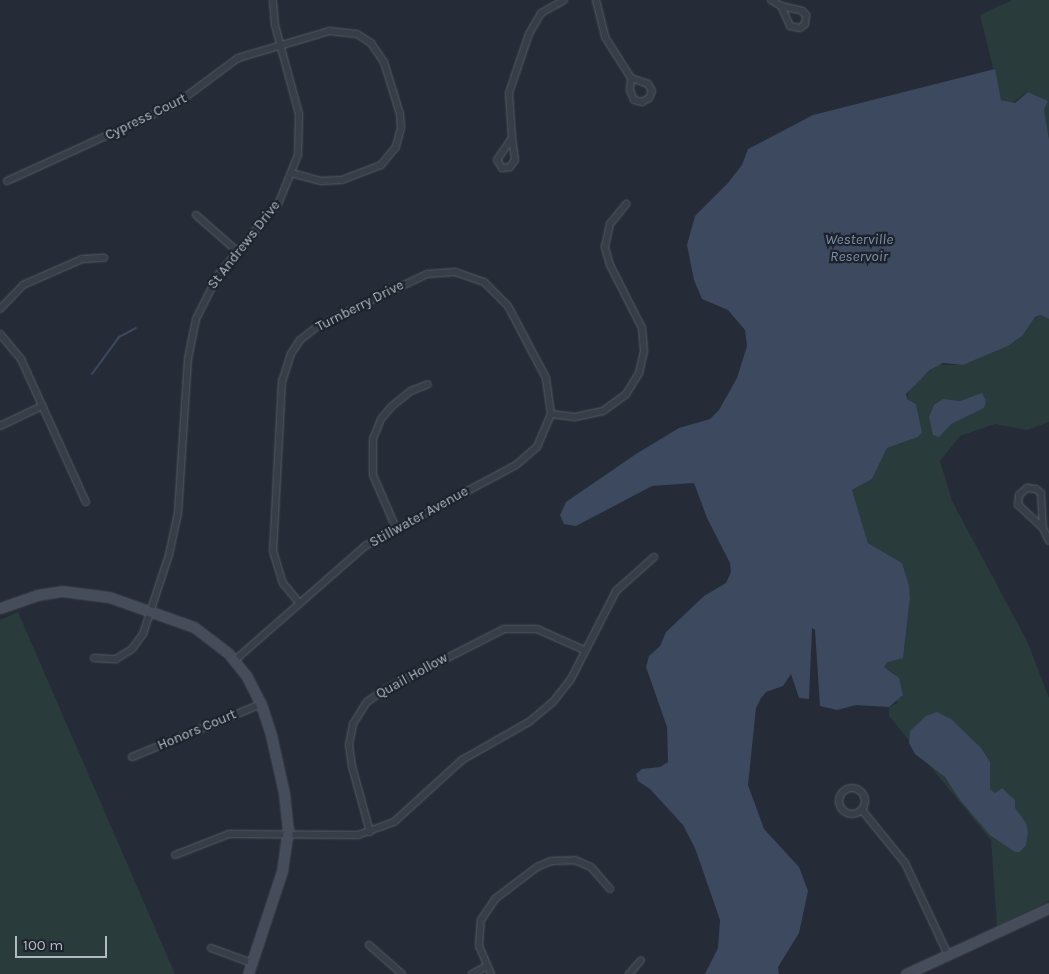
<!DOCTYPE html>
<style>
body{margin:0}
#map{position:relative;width:1049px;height:974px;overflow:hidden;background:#252c37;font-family:Karla,sans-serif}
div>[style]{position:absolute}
.green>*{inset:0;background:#2a3b3c}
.water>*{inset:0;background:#3c495e}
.stream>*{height:2px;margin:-1px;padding:0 1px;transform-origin:1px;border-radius:1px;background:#3c495e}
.roads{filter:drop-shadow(0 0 1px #565c65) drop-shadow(0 0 1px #565c65)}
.street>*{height:6px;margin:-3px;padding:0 3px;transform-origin:3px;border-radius:3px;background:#383e48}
.street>.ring{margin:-3px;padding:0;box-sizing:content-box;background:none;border:6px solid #383e48;border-radius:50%}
.secondary>*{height:9px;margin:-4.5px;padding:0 4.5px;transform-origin:4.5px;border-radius:4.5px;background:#464d5a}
span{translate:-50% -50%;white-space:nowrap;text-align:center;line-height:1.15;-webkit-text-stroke:4.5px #1d232c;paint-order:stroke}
.street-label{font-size:14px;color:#b3b9c3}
.water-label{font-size:15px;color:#7e8ea8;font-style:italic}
.scale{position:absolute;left:15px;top:936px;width:92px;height:22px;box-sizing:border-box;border:2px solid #b3b9c3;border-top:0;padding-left:6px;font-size:15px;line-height:18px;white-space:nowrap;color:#b3b9c3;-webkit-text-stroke:4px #1d232c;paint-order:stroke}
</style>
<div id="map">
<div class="green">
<div style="clip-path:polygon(1012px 0,1049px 0,1049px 139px,1044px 110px,1048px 101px,1028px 92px,1010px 104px,1001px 100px,980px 15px)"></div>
<div style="clip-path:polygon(1041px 315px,1049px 319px,1049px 422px,1027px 430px,995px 424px,960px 436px,940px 461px,952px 501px,1027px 641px,1049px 698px,1049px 901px,997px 926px,991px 840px,889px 716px,889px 707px,897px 703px,893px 673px,884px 667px,888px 662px,903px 657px,910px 598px,909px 585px,902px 563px,868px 543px,852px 490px,872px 479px,887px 448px,912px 439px,922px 432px,916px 404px,907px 399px,910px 388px,937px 365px,963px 365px,1008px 346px,1022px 336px,1030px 321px)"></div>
<div style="clip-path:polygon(18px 612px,175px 974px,0 974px,0 620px)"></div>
</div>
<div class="water">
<div style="clip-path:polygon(995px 69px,1001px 100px,1015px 103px,1028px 92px,1048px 101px,1044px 110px,1049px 139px,1049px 319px,1041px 315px,1035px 317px,1022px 336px,1008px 346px,963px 365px,943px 363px,930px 370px,906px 394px,907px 399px,916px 404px,922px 432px,918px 437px,887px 448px,872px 479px,852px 490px,868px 543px,902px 563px,909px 585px,910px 598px,903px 658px,888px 662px,884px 667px,899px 678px,903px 695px,889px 707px,856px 705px,837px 710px,820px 706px,815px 630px,812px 628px,809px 699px,799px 698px,791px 674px,783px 686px,766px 692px,761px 698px,756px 708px,748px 785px,764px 829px,799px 867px,808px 891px,799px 933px,778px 967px,779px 974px,705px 974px,718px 948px,720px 920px,695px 848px,683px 825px,650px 789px,638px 781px,636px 774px,642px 769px,660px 767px,668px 762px,667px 727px,646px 667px,649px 656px,660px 646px,666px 632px,704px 596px,726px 583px,731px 572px,730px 563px,707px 518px,694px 483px,652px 486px,576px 526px,564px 524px,560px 515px,566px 502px,636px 454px,679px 428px,710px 419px,719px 410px,737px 378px,747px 346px,745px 330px,728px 310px,702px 299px,694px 280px,687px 245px,695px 216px,728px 183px,742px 165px,748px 149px,813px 115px)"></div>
<div style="clip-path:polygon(982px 393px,986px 401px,984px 408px,951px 424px,939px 437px,933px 435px,929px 417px,934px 405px,943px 399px,960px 401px)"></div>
<div style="clip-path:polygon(937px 712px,951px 719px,981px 748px,990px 762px,990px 789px,995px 793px,1002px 788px,1015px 800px,1015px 808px,1026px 823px,1028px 832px,1026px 845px,1020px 852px,1015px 852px,990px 835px,960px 800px,945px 777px,915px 754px,909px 743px,910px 731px,926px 716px)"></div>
</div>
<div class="stream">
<div style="left:92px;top:374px;width:46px;rotate:-53.9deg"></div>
<div style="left:119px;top:337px;width:19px;rotate:-28deg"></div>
</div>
<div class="roads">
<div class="street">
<div style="left:596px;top:0;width:38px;rotate:76deg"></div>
<div style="left:605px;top:37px;width:49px;rotate:57.6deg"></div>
<div style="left:771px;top:0;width:12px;rotate:31deg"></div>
<div style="left:781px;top:6px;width:22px;rotate:13deg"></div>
<div style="left:802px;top:11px;width:6px;rotate:45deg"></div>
<div style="left:806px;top:15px;width:9px;rotate:96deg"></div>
<div style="left:805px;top:24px;width:6px;rotate:141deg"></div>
<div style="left:800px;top:28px;width:10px;rotate:-169deg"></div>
<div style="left:790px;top:26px;width:22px;rotate:-114deg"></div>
<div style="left:631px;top:78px;width:18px;rotate:19deg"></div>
<div style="left:648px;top:84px;width:8px;rotate:60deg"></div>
<div style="left:652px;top:91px;width:8px;rotate:113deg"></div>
<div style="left:649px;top:98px;width:8px;rotate:150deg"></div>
<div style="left:642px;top:102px;width:8px;rotate:-166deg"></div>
<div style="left:634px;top:100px;width:11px;rotate:-112deg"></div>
<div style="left:630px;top:90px;width:12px;rotate:-85deg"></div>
<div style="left:512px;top:138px;width:45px;rotate:-93.8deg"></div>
<div style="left:509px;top:93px;width:62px;rotate:-71.3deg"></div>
<div style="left:529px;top:34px;width:24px;rotate:-60deg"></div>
<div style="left:541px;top:13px;width:26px;rotate:-29deg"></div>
<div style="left:512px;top:138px;width:22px;rotate:82deg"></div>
<div style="left:515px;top:160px;width:9px;rotate:126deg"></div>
<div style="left:510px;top:167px;width:8px;rotate:173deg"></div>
<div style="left:502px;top:168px;width:9px;rotate:-122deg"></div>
<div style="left:497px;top:160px;width:27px;rotate:-56deg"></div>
<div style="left:7px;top:181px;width:186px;rotate:-24.5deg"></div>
<div style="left:176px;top:104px;width:77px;rotate:-36.6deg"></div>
<div style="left:238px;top:58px;width:95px;rotate:-16.5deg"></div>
<div style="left:329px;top:31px;width:28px;rotate:6deg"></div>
<div style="left:357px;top:34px;width:17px;rotate:33deg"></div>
<div style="left:371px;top:43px;width:23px;rotate:56deg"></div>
<div style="left:384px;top:62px;width:54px;rotate:72.9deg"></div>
<div style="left:400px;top:114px;width:14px;rotate:86deg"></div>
<div style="left:401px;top:128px;width:20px;rotate:105deg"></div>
<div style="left:396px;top:147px;width:23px;rotate:130deg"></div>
<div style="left:381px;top:165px;width:42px;rotate:159deg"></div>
<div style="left:342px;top:180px;width:21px;rotate:177deg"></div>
<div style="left:321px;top:181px;width:30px;rotate:-165deg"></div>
<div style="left:196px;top:215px;width:55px;rotate:41.3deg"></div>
<div style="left:0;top:309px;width:33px;rotate:-46deg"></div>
<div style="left:23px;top:285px;width:64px;rotate:-23.8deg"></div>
<div style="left:82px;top:259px;width:22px;rotate:-3deg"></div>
<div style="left:0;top:334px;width:33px;rotate:50deg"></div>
<div style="left:21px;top:359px;width:157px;rotate:65.6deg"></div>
<div style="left:551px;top:414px;width:24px;rotate:7deg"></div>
<div style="left:575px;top:417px;width:29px;rotate:-12deg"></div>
<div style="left:603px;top:411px;width:29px;rotate:-36deg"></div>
<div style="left:626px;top:394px;width:25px;rotate:-58deg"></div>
<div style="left:639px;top:373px;width:23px;rotate:-77deg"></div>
<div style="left:644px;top:351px;width:23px;rotate:-95deg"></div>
<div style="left:642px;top:328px;width:71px;rotate:-116.9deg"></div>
<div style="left:610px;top:265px;width:19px;rotate:-106deg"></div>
<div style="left:605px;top:247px;width:24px;rotate:-78deg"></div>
<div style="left:610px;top:224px;width:26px;rotate:-51deg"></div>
<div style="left:0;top:426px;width:47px;rotate:-25.5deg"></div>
<div style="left:1027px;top:488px;width:9px;rotate:6deg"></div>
<div style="left:1036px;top:489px;width:6px;rotate:39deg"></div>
<div style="left:1041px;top:493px;width:35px;rotate:87deg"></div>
<div style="left:1043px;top:528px;width:34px;rotate:-137deg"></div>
<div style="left:1018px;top:505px;width:10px;rotate:-84deg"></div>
<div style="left:1019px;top:495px;width:11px;rotate:-41deg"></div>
<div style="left:396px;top:528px;width:58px;rotate:-113.5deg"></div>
<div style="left:373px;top:475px;width:36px;rotate:-90deg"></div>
<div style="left:373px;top:439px;width:22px;rotate:-68deg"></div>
<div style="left:381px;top:419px;width:16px;rotate:-50deg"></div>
<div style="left:391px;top:407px;width:26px;rotate:-39deg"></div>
<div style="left:411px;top:391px;width:18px;rotate:-22deg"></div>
<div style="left:1043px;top:528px;width:14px;rotate:65deg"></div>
<div style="left:94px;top:658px;width:22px;rotate:3deg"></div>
<div style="left:116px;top:659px;width:19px;rotate:-32deg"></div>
<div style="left:132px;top:649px;width:19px;rotate:-54deg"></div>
<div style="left:143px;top:634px;width:83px;rotate:-71.8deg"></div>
<div style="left:169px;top:555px;width:43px;rotate:-77.9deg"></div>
<div style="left:178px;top:513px;width:154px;rotate:-86.3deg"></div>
<div style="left:188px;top:359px;width:41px;rotate:-78.7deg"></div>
<div style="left:196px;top:319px;width:49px;rotate:-63.4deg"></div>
<div style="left:218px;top:275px;width:95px;rotate:-50.1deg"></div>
<div style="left:279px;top:202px;width:51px;rotate:-68deg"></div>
<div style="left:298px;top:155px;width:41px;rotate:-88.6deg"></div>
<div style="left:299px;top:114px;width:92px;rotate:-105.1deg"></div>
<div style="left:275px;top:25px;width:25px;rotate:-95deg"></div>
<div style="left:235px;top:660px;width:173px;rotate:-41.2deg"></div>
<div style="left:365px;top:546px;width:171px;rotate:-28.2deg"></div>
<div style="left:516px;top:465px;width:28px;rotate:-41deg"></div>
<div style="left:537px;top:447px;width:36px;rotate:-67deg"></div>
<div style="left:551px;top:414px;width:36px;rotate:-98deg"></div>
<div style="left:546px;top:378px;width:81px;rotate:-117.8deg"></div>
<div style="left:508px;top:306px;width:34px;rotate:-135deg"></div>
<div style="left:484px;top:282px;width:31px;rotate:-161deg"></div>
<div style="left:455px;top:272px;width:28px;rotate:176deg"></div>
<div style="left:427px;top:274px;width:121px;rotate:154.5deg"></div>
<div style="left:318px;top:326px;width:23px;rotate:142deg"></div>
<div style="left:300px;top:340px;width:17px;rotate:123deg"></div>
<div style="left:291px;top:354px;width:28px;rotate:108deg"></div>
<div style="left:282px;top:381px;width:170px;rotate:93deg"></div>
<div style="left:273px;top:551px;width:34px;rotate:73deg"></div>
<div style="left:283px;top:583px;width:26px;rotate:51deg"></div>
<div style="left:132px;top:757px;width:139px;rotate:-22.3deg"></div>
<div class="ring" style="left:839px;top:788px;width:20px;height:20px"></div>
<div style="left:862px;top:810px;width:68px;rotate:50.9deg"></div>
<div style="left:905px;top:863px;width:102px;rotate:64.9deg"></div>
<div style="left:370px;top:832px;width:68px;rotate:-105.3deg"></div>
<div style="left:352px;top:766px;width:21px;rotate:-98deg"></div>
<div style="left:349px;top:745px;width:21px;rotate:-79deg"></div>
<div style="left:353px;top:724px;width:26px;rotate:-58deg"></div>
<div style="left:367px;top:702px;width:19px;rotate:-36deg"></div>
<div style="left:382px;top:691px;width:137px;rotate:-26.9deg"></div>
<div style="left:504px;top:629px;width:33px"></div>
<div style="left:537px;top:629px;width:51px;rotate:24.1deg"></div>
<div style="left:175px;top:855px;width:58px;rotate:-21.3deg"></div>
<div style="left:229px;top:834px;width:129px;rotate:0.4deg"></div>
<div style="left:358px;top:835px;width:38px;rotate:-20deg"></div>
<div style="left:394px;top:822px;width:92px;rotate:-42.4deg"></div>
<div style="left:462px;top:760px;width:77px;rotate:-29.6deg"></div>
<div style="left:529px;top:722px;width:31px;rotate:-40deg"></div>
<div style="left:553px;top:702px;width:29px;rotate:-52deg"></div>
<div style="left:571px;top:679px;width:99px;rotate:-62.9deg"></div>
<div style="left:616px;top:591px;width:51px;rotate:-41.8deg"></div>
<div style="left:369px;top:945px;width:44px;rotate:41.3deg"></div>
<div style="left:211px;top:948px;width:44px;rotate:20.1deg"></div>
<div style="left:472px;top:974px;width:17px;rotate:-28deg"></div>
<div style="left:491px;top:974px;width:30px;rotate:-113deg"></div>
<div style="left:479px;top:946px;width:26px;rotate:-86deg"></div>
<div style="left:481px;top:920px;width:25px;rotate:-56deg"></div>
<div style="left:495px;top:899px;width:53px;rotate:-37.3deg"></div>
<div style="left:537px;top:867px;width:15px;rotate:-23deg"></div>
<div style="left:551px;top:861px;width:24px;rotate:-2deg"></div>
<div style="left:575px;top:860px;width:17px;rotate:24deg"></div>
<div style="left:591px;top:867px;width:29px;rotate:49deg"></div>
<div style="left:629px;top:974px;width:18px;rotate:-49deg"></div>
</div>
<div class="secondary">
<div style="left:0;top:608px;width:39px;rotate:-19deg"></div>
<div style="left:37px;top:595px;width:25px;rotate:-9deg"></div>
<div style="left:62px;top:591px;width:47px;rotate:7.3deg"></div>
<div style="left:109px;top:597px;width:90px;rotate:19.4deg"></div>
<div style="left:194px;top:627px;width:43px;rotate:37.4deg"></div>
<div style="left:228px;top:653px;width:28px;rotate:51deg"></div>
<div style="left:246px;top:675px;width:33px;rotate:63deg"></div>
<div style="left:261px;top:704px;width:33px;rotate:72deg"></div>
<div style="left:271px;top:735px;width:59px;rotate:77.4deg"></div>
<div style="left:284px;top:793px;width:36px;rotate:84deg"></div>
<div style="left:288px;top:829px;width:42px;rotate:98.1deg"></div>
<div style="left:282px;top:871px;width:108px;rotate:108.3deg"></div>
<div style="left:906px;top:974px;width:157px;rotate:-24.8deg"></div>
</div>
</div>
<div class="street-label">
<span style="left:146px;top:117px;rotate:-26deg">Cypress Court</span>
<span style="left:244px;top:245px;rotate:-52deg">St Andrews Drive</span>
<span style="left:360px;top:306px;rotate:-27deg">Turnberry Drive</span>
<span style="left:419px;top:517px;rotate:-29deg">Stillwater Avenue</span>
<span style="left:412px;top:676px;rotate:-29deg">Quail Hollow</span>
<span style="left:197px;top:730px;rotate:-23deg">Honors Court</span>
</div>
<div class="water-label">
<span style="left:859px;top:248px">Westerville<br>Reservoir</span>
</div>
<div class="scale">100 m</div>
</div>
